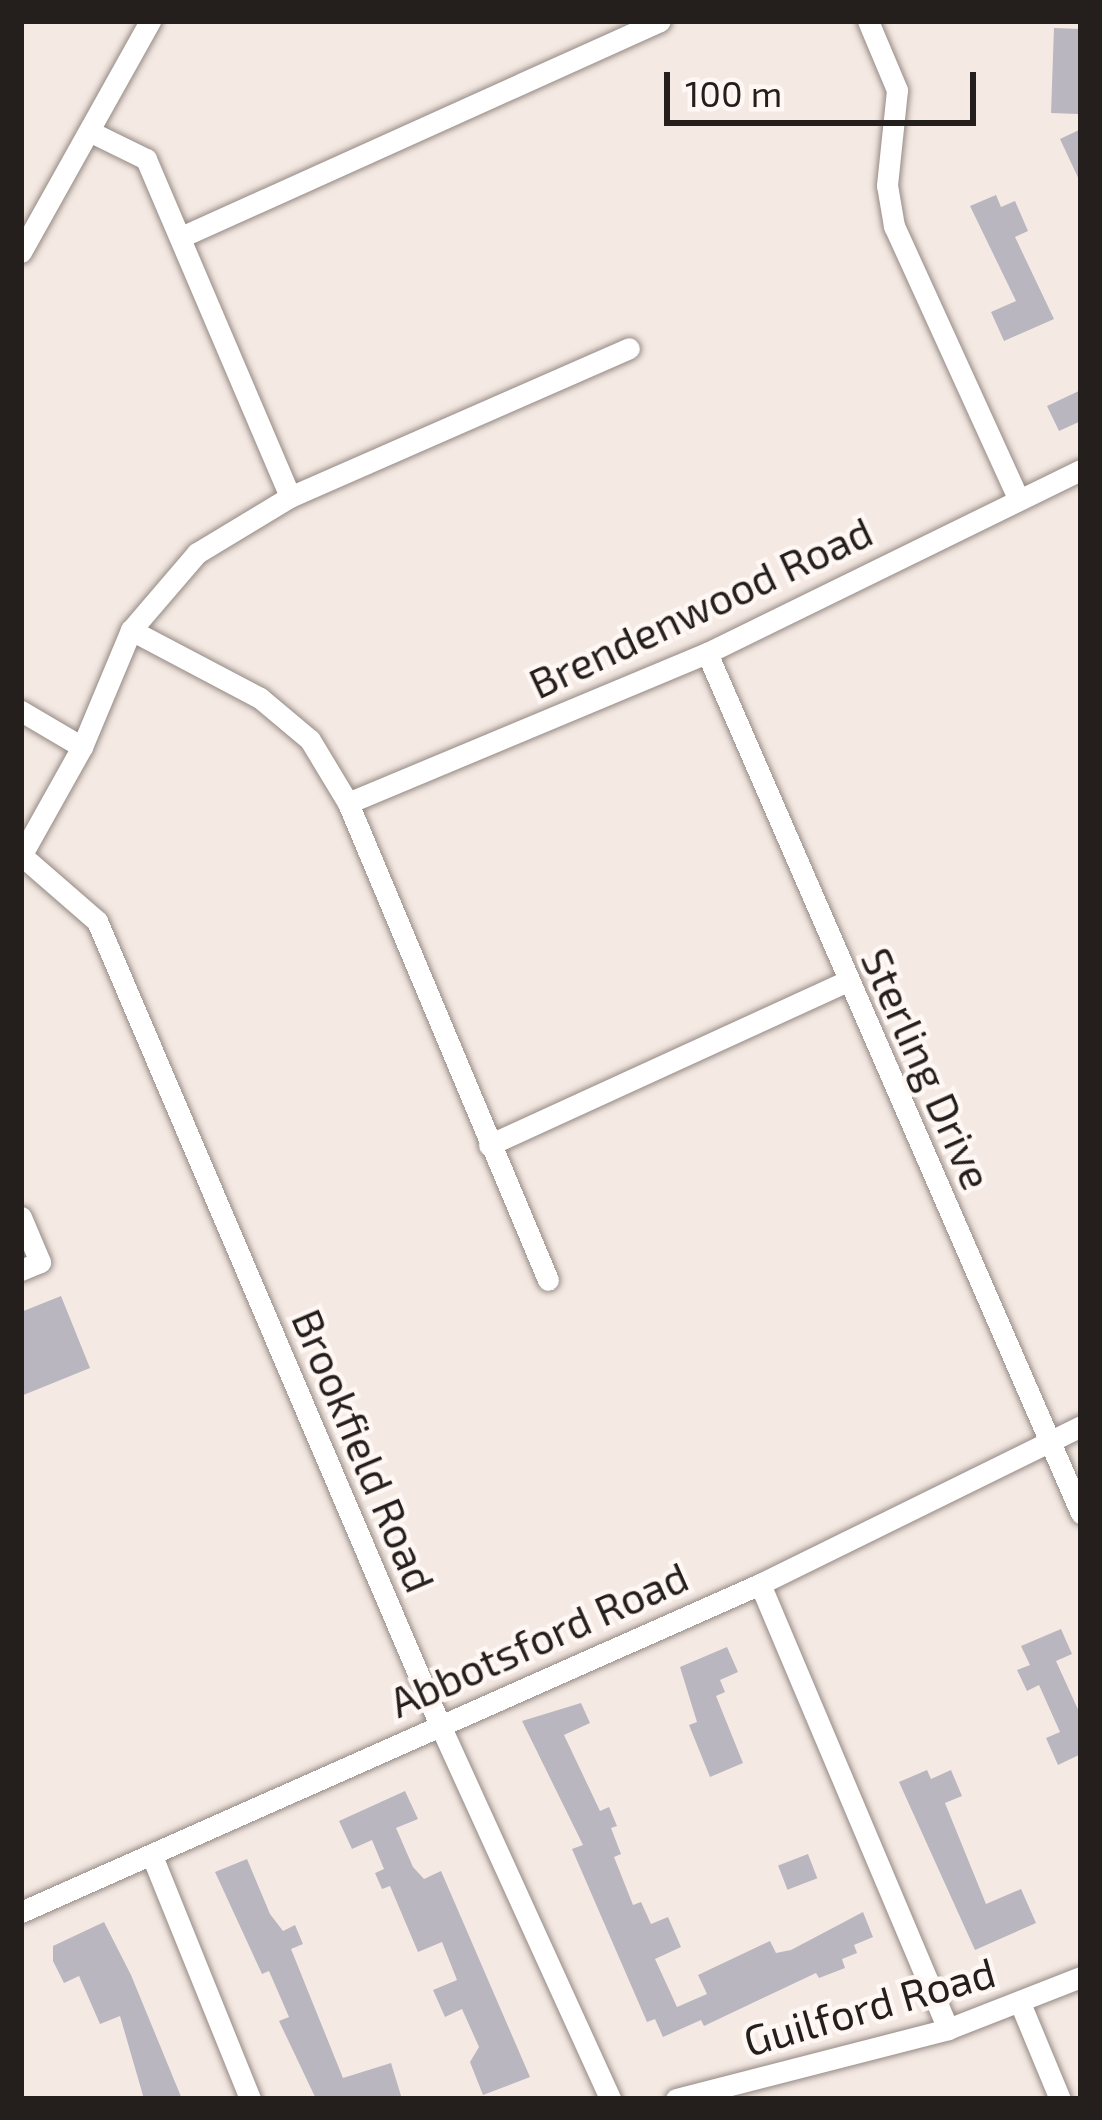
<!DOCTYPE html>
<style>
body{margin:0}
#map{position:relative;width:1102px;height:2120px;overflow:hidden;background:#f5e9e3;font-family:"Exo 2",sans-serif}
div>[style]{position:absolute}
.building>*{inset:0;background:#bab6c0;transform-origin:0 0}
.roads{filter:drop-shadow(0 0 3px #948984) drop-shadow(0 0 3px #948984)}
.minor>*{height:21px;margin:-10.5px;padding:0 10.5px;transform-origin:10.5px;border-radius:10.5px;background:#fff}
span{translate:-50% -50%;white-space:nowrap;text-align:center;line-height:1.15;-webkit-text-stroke:9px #fef7f3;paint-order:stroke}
.street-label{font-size:42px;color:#241f1d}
.frame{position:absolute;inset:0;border:24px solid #241f1d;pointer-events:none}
.scale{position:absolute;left:664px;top:72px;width:312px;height:54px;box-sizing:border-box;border:6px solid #241f1d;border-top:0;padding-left:15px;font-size:36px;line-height:42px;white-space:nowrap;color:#241f1d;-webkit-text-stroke:9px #fef7f3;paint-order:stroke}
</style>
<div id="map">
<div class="building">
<div style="left:1054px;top:28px;width:27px;height:85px;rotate:2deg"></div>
<div style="clip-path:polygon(1081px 129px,1081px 184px,1060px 139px)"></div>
<div style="clip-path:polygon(996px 195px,1001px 207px,1015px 201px,1028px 231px,1015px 237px,1054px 319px,1004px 341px,991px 312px,1016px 301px,970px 206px)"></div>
<div style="clip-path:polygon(1081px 390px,1081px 421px,1059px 431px,1047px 406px)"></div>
<div style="clip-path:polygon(61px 1296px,90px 1368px,21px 1396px,21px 1312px)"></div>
<div style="clip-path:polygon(1061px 1629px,1072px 1654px,1056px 1661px,1081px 1716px,1081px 1754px,1058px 1765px,1046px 1738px,1060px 1732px,1039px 1685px,1027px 1691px,1017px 1670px,1030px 1665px,1021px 1646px)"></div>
<div style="clip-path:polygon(727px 1647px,738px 1672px,720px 1680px,725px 1692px,716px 1696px,743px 1763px,710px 1777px,689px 1725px,697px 1722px,680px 1667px)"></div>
<div style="clip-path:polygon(581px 1703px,590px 1723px,564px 1735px,600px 1811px,609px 1807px,617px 1826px,611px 1828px,621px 1854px,614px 1857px,633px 1905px,641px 1902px,651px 1924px,668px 1917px,681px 1947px,655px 1959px,677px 2007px,707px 1994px,698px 1975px,770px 1941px,776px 1953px,791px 1950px,863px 1912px,873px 1937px,854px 1945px,857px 1953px,842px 1959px,845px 1968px,819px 1978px,816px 1973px,704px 2026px,701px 2020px,663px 2037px,655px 2019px,647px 2022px,572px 1849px,583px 1845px,522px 1721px)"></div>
<div style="clip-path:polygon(927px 1770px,931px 1779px,951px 1770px,962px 1796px,945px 1803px,986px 1904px,1021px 1889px,1036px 1923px,975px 1950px,899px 1782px)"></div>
<div style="clip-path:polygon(405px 1791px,418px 1819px,396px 1828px,413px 1867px,424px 1879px,441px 1871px,530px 2077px,483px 2095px,470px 2062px,479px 2047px,462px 2009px,445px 2017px,433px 1990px,457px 1980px,442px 1942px,418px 1952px,390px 1886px,382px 1889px,375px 1873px,384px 1869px,372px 1840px,352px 1849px,339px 1821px)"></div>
<div style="left:808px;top:1854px;width:26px;height:32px;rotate:69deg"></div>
<div style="clip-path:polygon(247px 1859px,270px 1914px,283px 1931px,295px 1925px,303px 1944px,291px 1949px,343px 2078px,391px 2063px,402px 2099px,316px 2099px,279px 2021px,289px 2017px,269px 1971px,262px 1974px,215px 1872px)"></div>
<div style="clip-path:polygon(104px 1922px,131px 1975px,182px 2099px,144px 2099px,120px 2016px,100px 2024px,79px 1976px,64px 1983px,53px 1961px,53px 1946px)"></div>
</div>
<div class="roads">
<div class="minor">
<div style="left:868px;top:21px;width:75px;rotate:67.2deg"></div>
<div style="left:897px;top:90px;width:96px;rotate:96deg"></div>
<div style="left:887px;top:185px;width:42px;rotate:80.3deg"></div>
<div style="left:894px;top:226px;width:299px;rotate:65.5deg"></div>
<div style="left:93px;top:133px;width:59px;rotate:26.1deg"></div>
<div style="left:146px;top:159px;width:367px;rotate:66.9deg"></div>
<div style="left:181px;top:237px;width:525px;rotate:-24.27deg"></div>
<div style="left:21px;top:252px;width:265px;rotate:-60.8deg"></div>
<div style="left:131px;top:630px;width:146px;rotate:27.8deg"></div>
<div style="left:260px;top:698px;width:65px;rotate:40deg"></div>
<div style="left:310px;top:740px;width:74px;rotate:58.9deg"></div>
<div style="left:348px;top:803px;width:517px;rotate:67.25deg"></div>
<div style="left:707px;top:653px;width:938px;rotate:66.5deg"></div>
<div style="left:21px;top:711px;width:71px;rotate:30.5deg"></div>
<div style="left:348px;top:803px;width:389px;rotate:-22.7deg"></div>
<div style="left:707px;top:653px;width:416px;rotate:-26.1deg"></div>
<div style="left:21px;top:855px;width:101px;rotate:41deg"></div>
<div style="left:97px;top:921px;width:872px;rotate:66.9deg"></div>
<div style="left:439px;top:1723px;width:413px;rotate:65.5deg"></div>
<div style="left:21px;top:856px;width:125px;rotate:-60.8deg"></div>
<div style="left:82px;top:747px;width:127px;rotate:-67.3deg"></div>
<div style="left:131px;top:630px;width:101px;rotate:-49.4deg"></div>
<div style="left:197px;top:553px;width:109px;rotate:-31.1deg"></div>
<div style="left:290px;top:497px;width:370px;rotate:-23.7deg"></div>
<div style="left:489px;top:1145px;width:394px;rotate:-24.6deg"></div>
<div style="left:21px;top:1217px;width:49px;rotate:67.1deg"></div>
<div style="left:40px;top:1262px;width:21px;rotate:157deg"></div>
<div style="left:760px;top:1584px;width:483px;rotate:67.1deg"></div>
<div style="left:152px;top:1856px;width:262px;rotate:68deg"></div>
<div style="left:21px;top:1912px;width:809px;rotate:-23.93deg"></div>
<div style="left:760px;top:1584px;width:358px;rotate:-26.2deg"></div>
<div style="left:1020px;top:2003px;width:104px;rotate:67.4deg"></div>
<div style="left:676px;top:2099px;width:281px;rotate:-14.4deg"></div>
<div style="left:948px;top:2029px;width:143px;rotate:-21.4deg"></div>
</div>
</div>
<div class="street-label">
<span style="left:700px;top:606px;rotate:-25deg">Brendenwood Road</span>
<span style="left:928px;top:1068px;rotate:66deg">Sterling Drive</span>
<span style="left:365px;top:1450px;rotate:67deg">Brookfield Road</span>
<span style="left:538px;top:1638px;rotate:-24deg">Abbotsford Road</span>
<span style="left:869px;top:2005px;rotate:-16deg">Guilford Road</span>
</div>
<div class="frame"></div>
<div class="scale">100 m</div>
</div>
